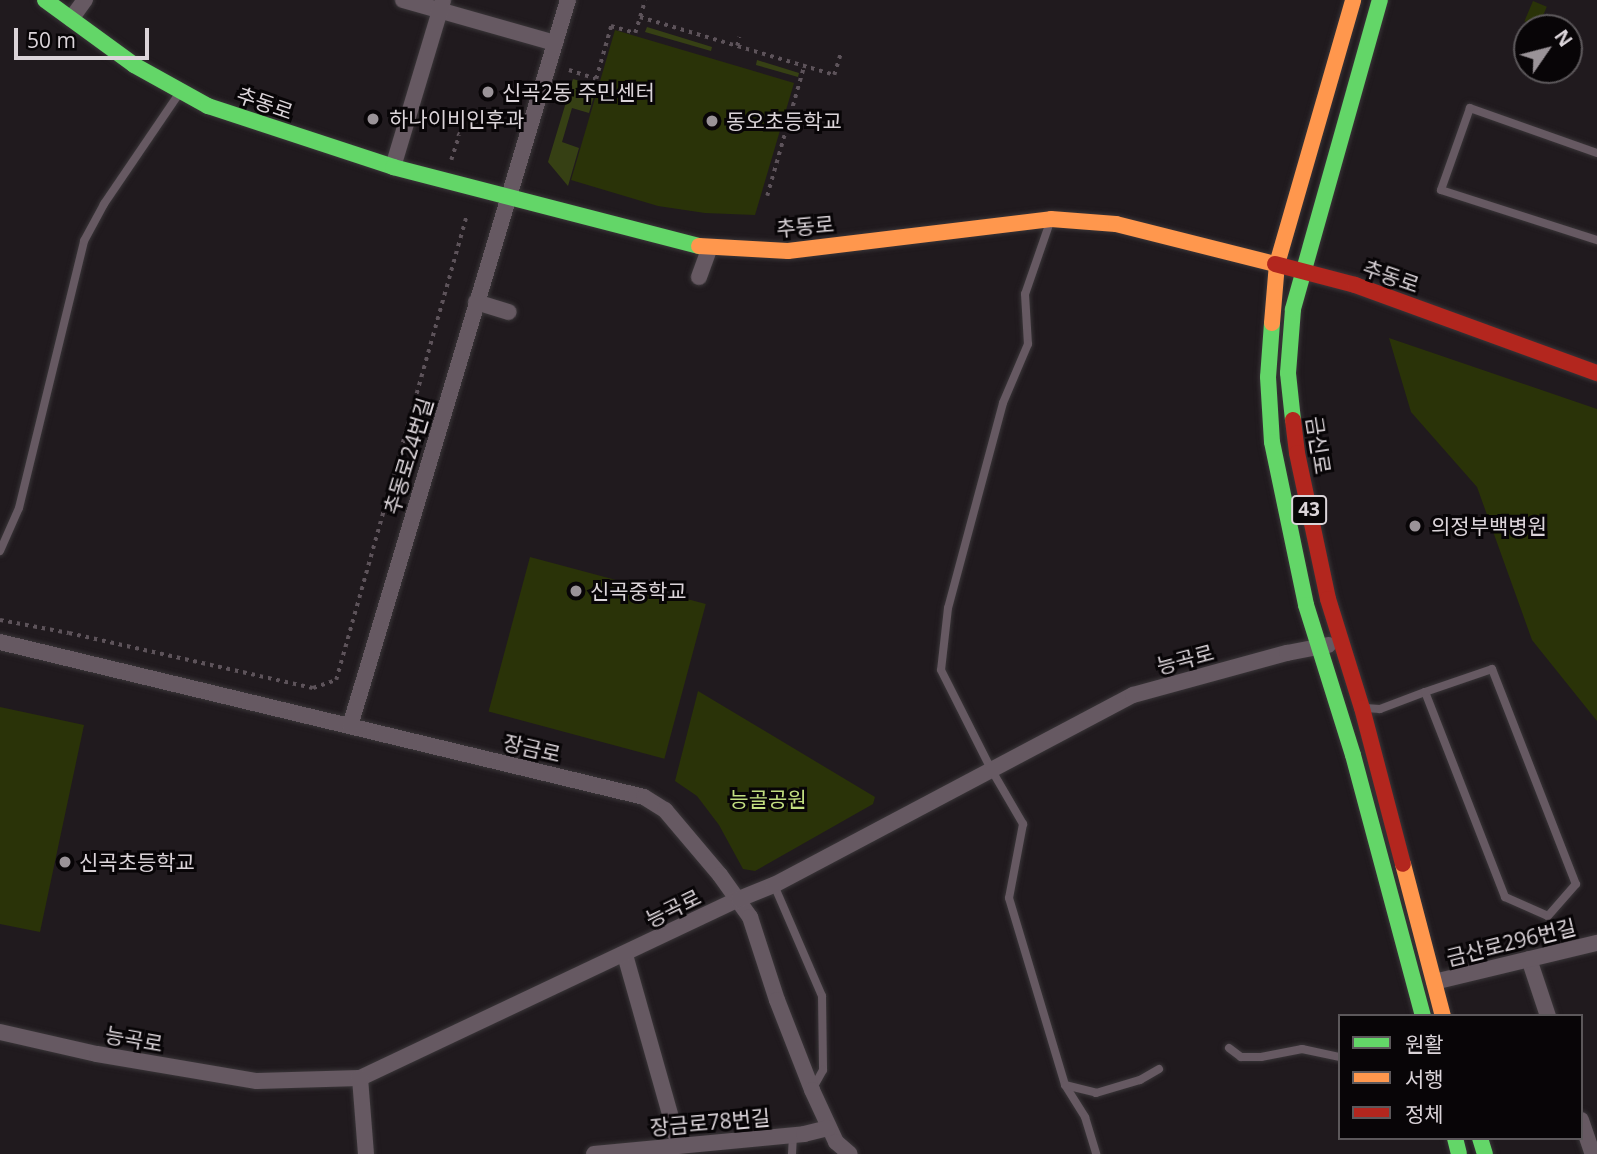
<!DOCTYPE html>
<meta charset="utf-8">
<style>
body{margin:0}
#map{position:relative;width:1597px;height:1154px;overflow:hidden;background:#201a1e;font-family:"Open Sans","Noto Sans KR",sans-serif}
div>[style]{position:absolute}
.green>*{inset:0;background:#2a3308;transform-origin:0 0}
.forest>*{inset:0;background:#364014}
.path>*{height:3.5px;margin-top:-1.75px;transform-origin:0;background:repeating-linear-gradient(90deg,#5d535a 0 3.5px,transparent 0 8.5px)}
.roads{filter:drop-shadow(0 0 2px #393538) drop-shadow(0 0 2px #393538)}
.lane>*{height:8px;margin:-4px;padding:0 4px;transform-origin:4px;border-radius:4px;background:#665962}
.street>*{height:16px;margin:-8px;padding:0 8px;transform-origin:8px;border-radius:8px;background:#665962}
.fast>*{height:16px;margin:-8px;padding:0 8px;transform-origin:8px;border-radius:8px;background:#63d668}
.slow>*{height:16px;margin:-8px;padding:0 8px;transform-origin:8px;border-radius:8px;background:#ff974d}
.jam>*{height:16px;margin:-8px;padding:0 8px;transform-origin:8px;border-radius:8px;background:#b3261e}
.dots>*{width:19px;height:19px;translate:-50% -50%;box-sizing:border-box;border:4px solid #080507;border-radius:50%}
span{translate:-50% -50%;white-space:nowrap;text-align:center;line-height:1.15;-webkit-text-stroke:6px #080507;paint-order:stroke}
.shield-label span{padding:2px 5px;background:#080507;border:2px solid;border-radius:5px;-webkit-text-stroke-width:0}
.shield-label{font-size:19px;color:#dbd4d9;font-weight:700}
.poi-label{font-size:21px;color:#dbd4d9}
.left{translate:0 -50%;text-align:left}
.street-label{font-size:21px;color:#dbd4d9}
.park-label{font-size:21px;color:#c3df80}
.legend{position:absolute;left:1338px;top:1014px;width:245px;height:126px;box-sizing:border-box;background:#080507;border:2px solid #5c585b;margin:0;padding:9px 12px;list-style:none;font-size:21px;color:#dbd4d9}
.legend li{display:flex;align-items:center;gap:14px;height:35px}
.legend b{width:35px;border:2px solid #5c585b}
.north{position:absolute;left:1513px;top:14px;width:70px;height:70px;box-sizing:border-box;background:#080507;border:2px solid #5c585b;border-radius:50%;rotate:55deg;font-size:19px;font-weight:700;line-height:28px;text-align:center;color:#dbd4d9}
.north::after{content:'';display:block;margin:auto;width:24px;height:32px;background:#9a9398;clip-path:polygon(50% 0,100% 100%,50% 72%,0 100%)}
.scale{position:absolute;left:14px;top:28px;width:135px;height:32px;box-sizing:border-box;border:4px solid #dbd4d9;border-top:0;padding-left:9px;font-size:21px;line-height:24px;white-space:nowrap;color:#dbd4d9;-webkit-text-stroke:5px #080507;paint-order:stroke}
</style>
<div id="map">
<div class="green">
<div style="left:1533px;top:1px;width:15px;height:22px;rotate:23deg"></div>
<div style="clip-path:polygon(615px 30px,794px 83px,755px 215px,705px 213px,658px 206px,571px 180px)"></div>
<div style="clip-path:polygon(1389px 338px,1597px 409px,1597px 721px,1532px 640px,1477px 487px,1411px 412px)"></div>
<div style="left:530px;top:557px;width:182px;height:160px;rotate:15deg"></div>
<div style="clip-path:polygon(698px 691px,875px 797px,873px 804px,755px 871px,743px 869px,719px 825px,697px 796px,675px 781px)"></div>
<div style="clip-path:polygon(0 707px,84px 725px,40px 932px,0 924px)"></div>
</div>
<div class="forest">
<div style="clip-path:polygon(647px 27px,712px 47px,711px 51px,645px 32px)"></div>
<div style="clip-path:polygon(757px 60px,799px 73px,798px 77px,756px 65px)"></div>
<div style="clip-path:polygon(573px 79px,597px 86px,589px 113px,572px 108px,562px 142px,579px 148px,568px 186px,548px 162px)"></div>
</div>
<div class="path">
<div style="left:640px;top:17px;width:202px;rotate:16.6deg"></div>
<div style="left:834px;top:75px;width:24px;rotate:-73deg"></div>
<div style="left:737px;top:46px;width:9px;rotate:-77deg"></div>
<div style="left:569px;top:70px;width:28px;rotate:18deg"></div>
<div style="left:596px;top:79px;width:55px;rotate:-74.2deg"></div>
<div style="left:611px;top:26px;width:25px;rotate:16deg"></div>
<div style="left:635px;top:33px;width:34px;rotate:-73deg"></div>
<div style="left:451px;top:160px;width:26px;rotate:-72deg"></div>
<div style="left:459px;top:135px;width:2px;rotate:-153deg"></div>
<div style="left:767px;top:196px;width:135px;rotate:-74.1deg"></div>
<div style="left:0;top:620px;width:70px;rotate:10.7deg"></div>
<div style="left:69px;top:633px;width:250px;rotate:12.7deg"></div>
<div style="left:313px;top:688px;width:24px;rotate:-19deg"></div>
<div style="left:336px;top:680px;width:482px;rotate:-74.3deg"></div>
</div>
<div class="roads">
<div class="lane">
<div style="left:1597px;top:153px;width:135px;rotate:-160.5deg"></div>
<div style="left:1470px;top:108px;width:87px;rotate:109.5deg"></div>
<div style="left:1441px;top:190px;width:164px;rotate:17.8deg"></div>
<div style="left:1050px;top:222px;width:76px;rotate:109.1deg"></div>
<div style="left:1025px;top:294px;width:50px;rotate:86.6deg"></div>
<div style="left:1028px;top:344px;width:64px;rotate:113deg"></div>
<div style="left:1003px;top:403px;width:212px;rotate:105deg"></div>
<div style="left:948px;top:608px;width:62px;rotate:96.4deg"></div>
<div style="left:941px;top:670px;width:111px;rotate:63.2deg"></div>
<div style="left:991px;top:769px;width:64px;rotate:59.8deg"></div>
<div style="left:1023px;top:824px;width:75px;rotate:100.7deg"></div>
<div style="left:1009px;top:898px;width:195px;rotate:73.3deg"></div>
<div style="left:1065px;top:1085px;width:38px;rotate:58deg"></div>
<div style="left:1085px;top:1117px;width:39px;rotate:73deg"></div>
<div style="left:0;top:551px;width:47px;rotate:-66.2deg"></div>
<div style="left:19px;top:508px;width:275px;rotate:-76.3deg"></div>
<div style="left:84px;top:241px;width:42px;rotate:-61.6deg"></div>
<div style="left:104px;top:204px;width:135px;rotate:-55.8deg"></div>
<div style="left:1365px;top:708px;width:15px;rotate:4deg"></div>
<div style="left:1380px;top:709px;width:48px;rotate:-20.7deg"></div>
<div style="left:1425px;top:692px;width:71px;rotate:-18.9deg"></div>
<div style="left:1492px;top:669px;width:231px;rotate:68.7deg"></div>
<div style="left:1576px;top:884px;width:43px;rotate:131.2deg"></div>
<div style="left:1548px;top:916px;width:47px;rotate:-156.2deg"></div>
<div style="left:1505px;top:897px;width:220px;rotate:-111.3deg"></div>
<div style="left:774px;top:885px;width:121px;rotate:66.6deg"></div>
<div style="left:822px;top:996px;width:74px;rotate:89.2deg"></div>
<div style="left:823px;top:1070px;width:23px;rotate:119deg"></div>
<div style="left:1229px;top:1048px;width:15px;rotate:37deg"></div>
<div style="left:1241px;top:1057px;width:20px"></div>
<div style="left:1261px;top:1057px;width:42px;rotate:-11deg"></div>
<div style="left:1302px;top:1049px;width:39px;rotate:12deg"></div>
<div style="left:1065px;top:1085px;width:32px;rotate:14deg"></div>
<div style="left:1096px;top:1093px;width:46px;rotate:-16.5deg"></div>
<div style="left:1140px;top:1080px;width:22px;rotate:-30deg"></div>
<div style="left:792px;top:1154px;width:19px;rotate:-87deg"></div>
</div>
<div class="street">
<div style="left:403px;top:0;width:158px;rotate:15.8deg"></div>
<div style="left:71px;top:19px;width:24px;rotate:-54deg"></div>
<div style="left:393px;top:167px;width:174px;rotate:-73.3deg"></div>
<div style="left:699px;top:277px;width:30px;rotate:-70deg"></div>
<div style="left:476px;top:302px;width:34px;rotate:17deg"></div>
<div style="left:0;top:642px;width:662px;rotate:13.53deg"></div>
<div style="left:644px;top:797px;width:25px;rotate:32deg"></div>
<div style="left:665px;top:810px;width:85px;rotate:49.8deg"></div>
<div style="left:720px;top:875px;width:52px;rotate:54.5deg"></div>
<div style="left:750px;top:917px;width:87px;rotate:72deg"></div>
<div style="left:777px;top:1000px;width:97px;rotate:68.7deg"></div>
<div style="left:812px;top:1090px;width:57px;rotate:65.2deg"></div>
<div style="left:836px;top:1142px;width:18px;rotate:41deg"></div>
<div style="left:350px;top:726px;width:758px;rotate:-73.29deg"></div>
<div style="left:625px;top:955px;width:198px;rotate:74.2deg"></div>
<div style="left:1529px;top:959px;width:60px;rotate:71.6deg"></div>
<div style="left:1434px;top:982px;width:168px;rotate:-13.5deg"></div>
<div style="left:0;top:1032px;width:99px;rotate:12.8deg"></div>
<div style="left:97px;top:1054px;width:162px;rotate:9.6deg"></div>
<div style="left:257px;top:1081px;width:103px;rotate:-1.7deg"></div>
<div style="left:360px;top:1078px;width:419px;rotate:-25.3deg"></div>
<div style="left:739px;top:899px;width:38px;rotate:-22deg"></div>
<div style="left:774px;top:885px;width:406px;rotate:-27.9deg"></div>
<div style="left:1133px;top:695px;width:160px;rotate:-15.3deg"></div>
<div style="left:1287px;top:653px;width:42px;rotate:-11deg"></div>
<div style="left:360px;top:1078px;width:76px;rotate:85.5deg"></div>
<div style="left:1581px;top:1120px;width:36px;rotate:71deg"></div>
<div style="left:594px;top:1154px;width:211px;rotate:-5.4deg"></div>
<div style="left:804px;top:1134px;width:25px;rotate:-14deg"></div>
</div>
<div class="fast">
<div style="left:45px;top:0;width:110px;rotate:36.1deg"></div>
<div style="left:134px;top:65px;width:85px;rotate:29deg"></div>
<div style="left:208px;top:106px;width:195px;rotate:18.2deg"></div>
<div style="left:393px;top:167px;width:316px;rotate:14.5deg"></div>
<div style="left:1272px;top:323px;width:54px;rotate:94.2deg"></div>
<div style="left:1268px;top:377px;width:65px;rotate:86.5deg"></div>
<div style="left:1272px;top:442px;width:167px;rotate:78.2deg"></div>
<div style="left:1306px;top:605px;width:157px;rotate:72.6deg"></div>
<div style="left:1353px;top:755px;width:270px;rotate:75deg"></div>
<div style="left:1293px;top:420px;width:47px;rotate:-96.1deg"></div>
<div style="left:1288px;top:373px;width:64px;rotate:-85.5deg"></div>
<div style="left:1293px;top:309px;width:321px;rotate:-74.3deg"></div>
<div style="left:1455px;top:1138px;width:16px;rotate:76deg"></div>
<div style="left:1480px;top:1138px;width:17px;rotate:73deg"></div>
</div>
<div class="slow">
<div style="left:699px;top:246px;width:89px;rotate:3.2deg"></div>
<div style="left:788px;top:251px;width:265px;rotate:-6.9deg"></div>
<div style="left:1051px;top:219px;width:65px;rotate:4.4deg"></div>
<div style="left:1116px;top:224px;width:164px;rotate:14.1deg"></div>
<div style="left:1272px;top:323px;width:59px;rotate:-85.2deg"></div>
<div style="left:1277px;top:264px;width:275px;rotate:-73.9deg"></div>
<div style="left:1403px;top:864px;width:157px;rotate:75.3deg"></div>
</div>
<div class="jam">
<div style="left:1275px;top:264px;width:83px;rotate:14.7deg"></div>
<div style="left:1355px;top:285px;width:258px;rotate:20deg"></div>
<div style="left:1293px;top:420px;width:33px;rotate:83deg"></div>
<div style="left:1297px;top:453px;width:149px;rotate:78deg"></div>
<div style="left:1328px;top:599px;width:114px;rotate:72.7deg"></div>
<div style="left:1362px;top:708px;width:161px;rotate:75.3deg"></div>
</div>
</div>
<div class="dots">
<div style="left:488px;top:92px;background:#9a9398"></div>
<div style="left:373px;top:119px;background:#9a9398"></div>
<div style="left:712px;top:121px;background:#9a9398"></div>
<div style="left:1415px;top:526px;background:#9a9398"></div>
<div style="left:576px;top:591px;background:#9a9398"></div>
<div style="left:65px;top:862px;background:#9a9398"></div>
</div>
<div class="shield-label">
<span style="left:1309px;top:510px">43</span>
</div>
<div class="poi-label">
<span class="left" style="left:502px;top:92px">신곡2동 주민센터</span>
<span class="left" style="left:389px;top:119px">하나이비인후과</span>
<span class="left" style="left:726px;top:121px">동오초등학교</span>
<span class="left" style="left:1431px;top:526px">의정부백병원</span>
<span class="left" style="left:590px;top:591px">신곡중학교</span>
<span class="left" style="left:79px;top:862px">신곡초등학교</span>
</div>
<div class="street-label">
<span style="left:265px;top:103px;rotate:19deg">추동로</span>
<span style="left:805px;top:226px;rotate:-5deg">추동로</span>
<span style="left:1391px;top:276px;rotate:19deg">추동로</span>
<span style="left:1319px;top:445px;rotate:81deg">금신로</span>
<span style="left:408px;top:456px;rotate:-73deg">추동로24번길</span>
<span style="left:1185px;top:659px;rotate:-15deg">능곡로</span>
<span style="left:532px;top:748px;rotate:13deg">장금로</span>
<span style="left:673px;top:908px;rotate:-26deg">능곡로</span>
<span style="left:1511px;top:942px;rotate:-14deg">금산로296번길</span>
<span style="left:134px;top:1039px;rotate:10deg">능곡로</span>
<span style="left:710px;top:1122px;rotate:-5deg">장금로78번길</span>
</div>
<div class="park-label">
<span style="left:768px;top:799px">능골공원</span>
</div>
<ul class="legend">
<li><b style="height:9px;background:#63d668"></b>원활</li>
<li><b style="height:9px;background:#ff974d"></b>서행</li>
<li><b style="height:9px;background:#b3261e"></b>정체</li>
</ul>
<div class="north">N</div>
<div class="scale">50 m</div>
</div>
